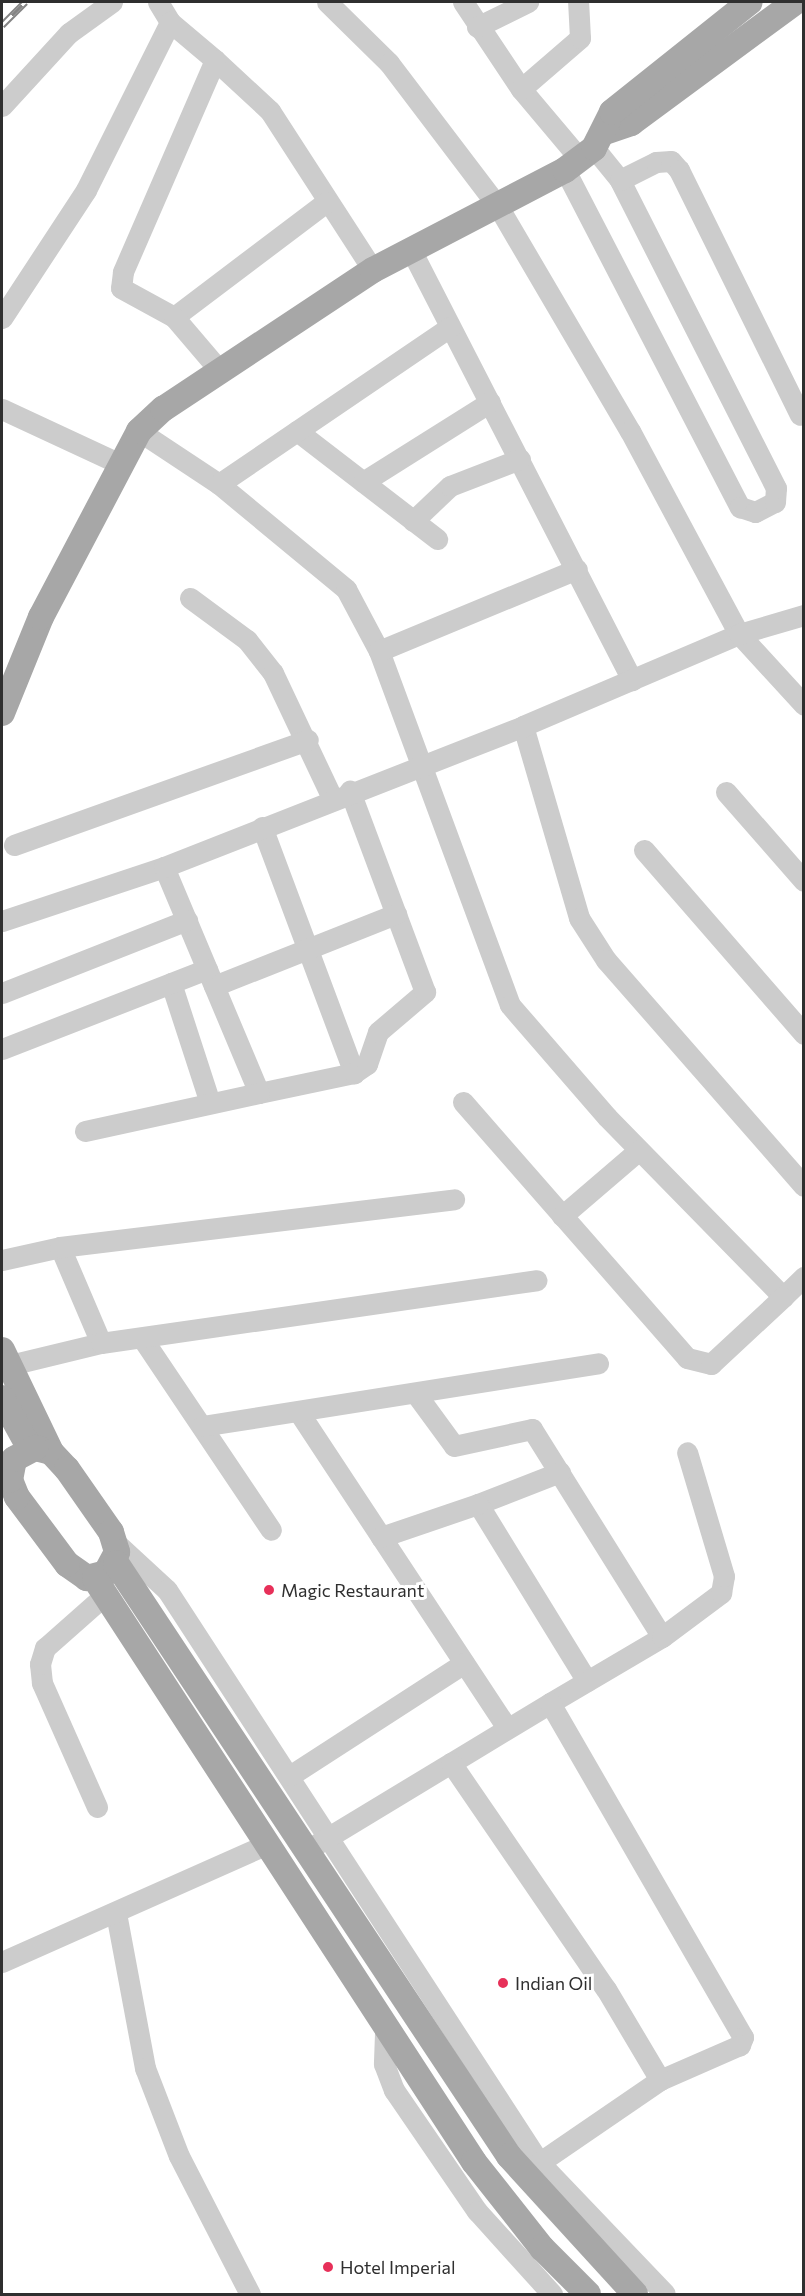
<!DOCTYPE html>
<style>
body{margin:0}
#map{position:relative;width:805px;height:2296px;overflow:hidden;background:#fff;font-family:Commissioner,sans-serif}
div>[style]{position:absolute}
.minor>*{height:21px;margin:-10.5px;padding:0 10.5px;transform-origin:10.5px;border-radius:10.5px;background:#ccc}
.major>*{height:26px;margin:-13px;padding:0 13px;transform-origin:13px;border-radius:13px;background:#a7a7a7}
.rail>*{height:7px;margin-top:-3.5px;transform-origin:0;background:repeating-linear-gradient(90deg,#fff 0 14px,#848484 0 28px);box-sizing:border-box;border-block:2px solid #848484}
.dots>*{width:16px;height:16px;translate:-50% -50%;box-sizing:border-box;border:3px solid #fff;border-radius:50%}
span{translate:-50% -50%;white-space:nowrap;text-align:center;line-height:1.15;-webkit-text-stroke:6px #fff;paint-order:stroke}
.poi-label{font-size:18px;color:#2f2f2f}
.left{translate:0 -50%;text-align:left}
.frame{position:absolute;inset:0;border:3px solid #2f2f2f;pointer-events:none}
</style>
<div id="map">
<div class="minor">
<div style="left:158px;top:2px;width:23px;rotate:59deg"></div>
<div style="left:327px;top:2px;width:87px;rotate:44.5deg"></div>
<div style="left:389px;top:63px;width:182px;rotate:52.8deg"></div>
<div style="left:499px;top:208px;width:259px;rotate:59.6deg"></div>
<div style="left:630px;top:431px;width:230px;rotate:61.8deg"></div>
<div style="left:739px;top:634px;width:96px;rotate:47.5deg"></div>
<div style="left:463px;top:2px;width:105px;rotate:56.3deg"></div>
<div style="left:521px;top:89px;width:92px;rotate:49.9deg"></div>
<div style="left:477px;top:27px;width:57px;rotate:-26.1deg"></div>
<div style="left:215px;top:60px;width:75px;rotate:42.8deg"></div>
<div style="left:270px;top:111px;width:189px;rotate:57.1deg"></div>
<div style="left:521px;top:89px;width:78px;rotate:-40.8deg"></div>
<div style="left:580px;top:38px;width:36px;rotate:-93deg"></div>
<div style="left:2px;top:106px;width:99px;rotate:-47.5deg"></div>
<div style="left:69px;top:33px;width:53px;rotate:-35.8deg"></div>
<div style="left:565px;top:170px;width:380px;rotate:62.6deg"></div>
<div style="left:740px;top:507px;width:16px;rotate:18deg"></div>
<div style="left:755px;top:512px;width:22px;rotate:-27deg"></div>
<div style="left:775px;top:502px;width:14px;rotate:-86deg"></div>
<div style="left:776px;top:488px;width:345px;rotate:-116.9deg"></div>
<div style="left:620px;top:180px;width:41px;rotate:-129.1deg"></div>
<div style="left:620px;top:180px;width:40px;rotate:-26.6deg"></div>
<div style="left:656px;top:162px;width:15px;rotate:-4deg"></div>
<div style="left:671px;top:161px;width:12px;rotate:48deg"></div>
<div style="left:679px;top:170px;width:273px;rotate:63.7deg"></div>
<div style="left:410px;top:248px;width:486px;rotate:62.8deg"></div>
<div style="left:174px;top:317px;width:191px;rotate:-37.1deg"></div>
<div style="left:2px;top:318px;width:153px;rotate:-56.7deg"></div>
<div style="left:86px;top:190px;width:188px;rotate:-63.4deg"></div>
<div style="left:170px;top:22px;width:59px;rotate:40.2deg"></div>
<div style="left:215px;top:60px;width:231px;rotate:113.5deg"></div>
<div style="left:123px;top:272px;width:16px;rotate:97deg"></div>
<div style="left:121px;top:288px;width:60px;rotate:28.7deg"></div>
<div style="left:174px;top:317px;width:71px;rotate:49.6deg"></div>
<div style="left:2px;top:409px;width:128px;rotate:25deg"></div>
<div style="left:139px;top:431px;width:96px;rotate:33.5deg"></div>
<div style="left:219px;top:484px;width:165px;rotate:39.6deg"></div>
<div style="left:346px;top:589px;width:70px;rotate:62deg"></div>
<div style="left:379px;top:651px;width:377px;rotate:69.7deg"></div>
<div style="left:510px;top:1005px;width:148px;rotate:49.1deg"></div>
<div style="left:607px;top:1117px;width:252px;rotate:45.6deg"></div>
<div style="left:783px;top:1297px;width:29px;rotate:-44deg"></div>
<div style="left:297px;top:431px;width:177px;rotate:37.6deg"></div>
<div style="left:363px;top:482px;width:150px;rotate:-32.2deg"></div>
<div style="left:219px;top:484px;width:279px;rotate:-34.2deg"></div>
<div style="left:413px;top:521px;width:51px;rotate:-43.4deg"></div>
<div style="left:450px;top:486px;width:75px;rotate:-21.1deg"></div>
<div style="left:190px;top:598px;width:71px;rotate:36.4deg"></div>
<div style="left:247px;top:640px;width:42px;rotate:51.8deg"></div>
<div style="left:273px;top:673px;width:138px;rotate:64.7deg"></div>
<div style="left:379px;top:651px;width:214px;rotate:-22.5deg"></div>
<div style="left:523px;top:726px;width:200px;rotate:73.7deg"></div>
<div style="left:579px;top:918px;width:50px;rotate:57.3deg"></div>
<div style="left:606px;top:960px;width:300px;rotate:48.8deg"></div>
<div style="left:726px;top:792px;width:118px;rotate:48.8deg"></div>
<div style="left:262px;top:827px;width:263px;rotate:69.5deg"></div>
<div style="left:14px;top:845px;width:312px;rotate:-19.7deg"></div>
<div style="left:644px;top:850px;width:244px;rotate:49deg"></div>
<div style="left:164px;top:867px;width:245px;rotate:67.2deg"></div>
<div style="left:259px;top:1093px;width:97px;rotate:-11.9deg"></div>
<div style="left:354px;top:1073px;width:16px;rotate:-35deg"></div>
<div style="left:367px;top:1064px;width:34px;rotate:-71deg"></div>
<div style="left:378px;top:1032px;width:62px;rotate:-40.4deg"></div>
<div style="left:425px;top:992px;width:215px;rotate:-110.5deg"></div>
<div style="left:2px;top:921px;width:171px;rotate:-18.4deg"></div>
<div style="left:164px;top:867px;width:386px;rotate:-21.4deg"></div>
<div style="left:523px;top:726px;width:235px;rotate:-23.1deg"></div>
<div style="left:739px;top:634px;width:68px;rotate:-16.3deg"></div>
<div style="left:171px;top:983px;width:126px;rotate:72deg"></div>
<div style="left:214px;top:986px;width:196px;rotate:-21.6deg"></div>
<div style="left:2px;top:993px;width:199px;rotate:-21.5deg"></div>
<div style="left:2px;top:1049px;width:220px;rotate:-21.3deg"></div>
<div style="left:463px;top:1102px;width:340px;rotate:48.8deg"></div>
<div style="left:687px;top:1358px;width:25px;rotate:14deg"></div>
<div style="left:711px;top:1364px;width:98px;rotate:-42.9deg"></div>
<div style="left:85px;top:1131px;width:178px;rotate:-12.3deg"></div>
<div style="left:562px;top:1216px;width:101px;rotate:-40.6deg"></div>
<div style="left:60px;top:1247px;width:104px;rotate:66.9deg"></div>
<div style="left:2px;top:1260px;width:59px;rotate:-12.6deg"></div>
<div style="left:60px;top:1247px;width:397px;rotate:-6.9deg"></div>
<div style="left:142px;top:1338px;width:231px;rotate:56.1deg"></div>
<div style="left:10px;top:1365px;width:94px;rotate:-13.6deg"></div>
<div style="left:101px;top:1343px;width:440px;rotate:-8.2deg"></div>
<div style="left:416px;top:1394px;width:64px;rotate:53.8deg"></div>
<div style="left:454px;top:1446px;width:80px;rotate:-12.3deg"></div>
<div style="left:532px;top:1429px;width:245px;rotate:58deg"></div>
<div style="left:300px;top:1414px;width:375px;rotate:56.6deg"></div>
<div style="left:202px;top:1426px;width:401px;rotate:-9deg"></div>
<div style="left:560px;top:1472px;width:88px;rotate:158.7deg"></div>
<div style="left:478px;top:1504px;width:208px;rotate:58.4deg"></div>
<div style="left:381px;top:1537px;width:102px;rotate:-18.8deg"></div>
<div style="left:116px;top:1543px;width:69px;rotate:42.7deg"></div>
<div style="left:167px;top:1590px;width:682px;rotate:56.96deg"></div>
<div style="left:539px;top:2162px;width:182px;rotate:46.3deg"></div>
<div style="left:550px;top:1703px;width:130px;rotate:-30.5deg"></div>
<div style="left:662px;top:1637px;width:74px;rotate:-36.7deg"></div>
<div style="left:721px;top:1593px;width:17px;rotate:-80deg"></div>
<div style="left:724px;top:1576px;width:129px;rotate:-106.6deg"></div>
<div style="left:451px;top:1763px;width:116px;rotate:-31.2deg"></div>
<div style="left:550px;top:1703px;width:386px;rotate:60deg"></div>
<div style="left:743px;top:2037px;width:9px;rotate:111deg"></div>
<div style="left:740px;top:2045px;width:87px;rotate:156.4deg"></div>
<div style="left:660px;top:2080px;width:158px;rotate:145.6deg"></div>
<div style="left:291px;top:1775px;width:206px;rotate:-32.9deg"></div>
<div style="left:97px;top:1807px;width:136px;rotate:-113.9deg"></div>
<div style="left:42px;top:1683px;width:19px;rotate:-96deg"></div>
<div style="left:40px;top:1664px;width:17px;rotate:-73deg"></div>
<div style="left:45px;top:1648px;width:80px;rotate:-41.5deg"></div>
<div style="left:317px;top:1844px;width:157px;rotate:-31.2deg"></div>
<div style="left:451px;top:1763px;width:274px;rotate:55.6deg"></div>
<div style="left:606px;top:1989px;width:106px;rotate:59.3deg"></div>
<div style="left:116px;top:1913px;width:158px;rotate:79.4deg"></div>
<div style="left:145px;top:2068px;width:94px;rotate:68.9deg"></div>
<div style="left:179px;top:2156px;width:155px;rotate:62.8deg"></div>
<div style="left:2px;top:1962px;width:290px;rotate:-24deg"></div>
<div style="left:385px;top:2033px;width:31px;rotate:92deg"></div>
<div style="left:384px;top:2064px;width:28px;rotate:69deg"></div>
<div style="left:394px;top:2090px;width:147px;rotate:55.6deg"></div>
<div style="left:477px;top:2211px;width:112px;rotate:47.9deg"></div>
</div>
<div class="major">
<div style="left:605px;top:132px;width:28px;rotate:-19deg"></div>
<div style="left:631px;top:123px;width:204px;rotate:-36.4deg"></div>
<div style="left:2px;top:713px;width:104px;rotate:-67.9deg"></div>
<div style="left:41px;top:617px;width:210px;rotate:-62.2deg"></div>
<div style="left:139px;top:431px;width:33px;rotate:-43deg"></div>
<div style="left:163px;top:409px;width:252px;rotate:-33.5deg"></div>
<div style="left:373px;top:270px;width:216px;rotate:-27.5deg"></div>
<div style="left:565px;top:170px;width:36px;rotate:-37deg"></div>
<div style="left:594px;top:148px;width:40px;rotate:-63.4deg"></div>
<div style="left:612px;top:112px;width:176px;rotate:-38.6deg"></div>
<div style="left:2px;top:1350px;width:113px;rotate:64.3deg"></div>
<div style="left:2px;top:1398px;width:58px;rotate:61.2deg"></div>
<div style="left:35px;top:1448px;width:16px;rotate:14deg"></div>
<div style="left:51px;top:1452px;width:23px;rotate:47deg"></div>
<div style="left:67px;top:1469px;width:77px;rotate:55.1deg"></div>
<div style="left:111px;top:1532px;width:21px;rotate:73deg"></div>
<div style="left:117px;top:1552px;width:24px;rotate:118deg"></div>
<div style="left:106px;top:1573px;width:20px;rotate:165deg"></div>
<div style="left:87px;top:1578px;width:24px;rotate:-145deg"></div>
<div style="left:67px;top:1564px;width:84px;rotate:-126.7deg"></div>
<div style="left:17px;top:1497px;width:18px;rotate:-112deg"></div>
<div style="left:10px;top:1480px;width:21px;rotate:-79deg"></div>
<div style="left:14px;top:1459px;width:24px;rotate:-28deg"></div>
<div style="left:116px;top:1563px;width:711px;rotate:56.47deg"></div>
<div style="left:509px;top:2156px;width:187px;rotate:47.6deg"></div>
<div style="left:95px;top:1579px;width:695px;rotate:56.97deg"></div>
<div style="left:474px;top:2162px;width:110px;rotate:51.7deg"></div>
<div style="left:542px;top:2248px;width:65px;rotate:45deg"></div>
</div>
<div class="rail">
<div style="left:2px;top:25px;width:33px;rotate:-45deg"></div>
</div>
<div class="dots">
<div style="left:269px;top:1590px;background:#e73059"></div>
<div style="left:503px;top:1983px;background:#e73059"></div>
<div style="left:328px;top:2267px;background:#e73059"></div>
</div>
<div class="poi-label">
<span class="left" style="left:281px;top:1590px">Magic Restaurant</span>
<span class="left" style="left:515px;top:1983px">Indian Oil</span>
<span class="left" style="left:340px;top:2267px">Hotel Imperial</span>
</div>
<div class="frame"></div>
</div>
